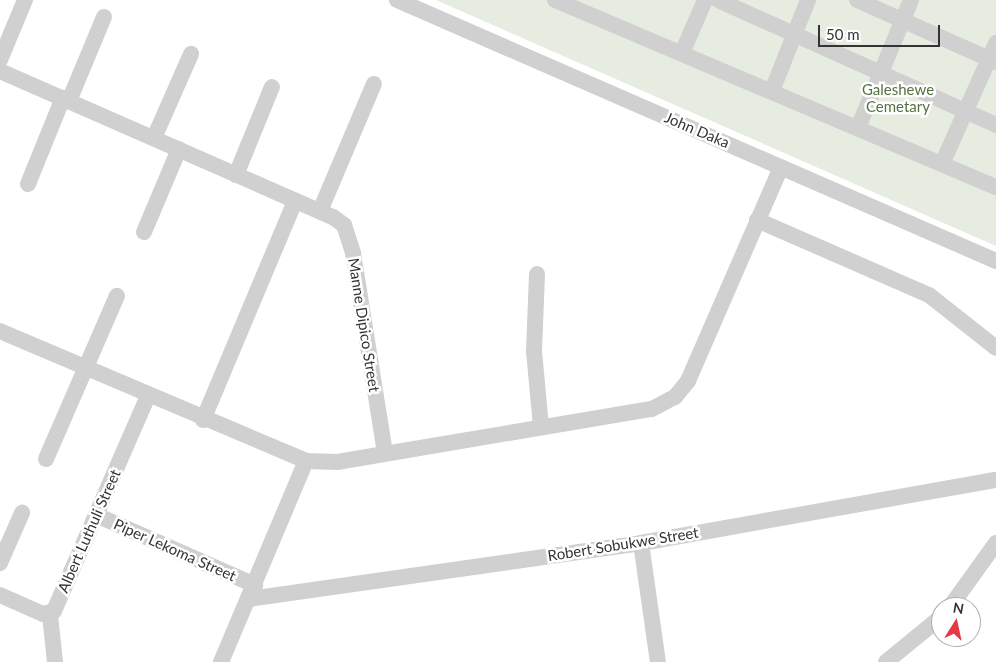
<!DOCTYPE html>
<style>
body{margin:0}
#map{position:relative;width:996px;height:662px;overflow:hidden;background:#fff;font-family:Lato,sans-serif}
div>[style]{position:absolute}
.green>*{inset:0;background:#e6ecdf}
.minor>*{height:16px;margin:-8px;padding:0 8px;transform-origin:8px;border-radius:8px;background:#d0d0d0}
span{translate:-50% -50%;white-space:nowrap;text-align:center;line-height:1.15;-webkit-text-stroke:5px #fff;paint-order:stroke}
.park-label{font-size:15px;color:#56703f}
.street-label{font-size:15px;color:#333}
.north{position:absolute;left:931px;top:597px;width:50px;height:50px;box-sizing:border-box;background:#fff;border:1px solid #adadad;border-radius:50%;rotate:10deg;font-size:14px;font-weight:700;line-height:20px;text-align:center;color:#333}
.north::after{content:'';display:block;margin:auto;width:18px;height:22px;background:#e63946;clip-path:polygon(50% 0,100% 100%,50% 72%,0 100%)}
.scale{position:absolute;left:818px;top:25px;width:122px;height:22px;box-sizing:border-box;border:2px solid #333;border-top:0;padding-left:6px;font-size:15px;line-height:18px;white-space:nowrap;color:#333;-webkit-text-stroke:4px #fff;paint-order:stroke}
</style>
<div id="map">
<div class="green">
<div style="clip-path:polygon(436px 0,996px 0,996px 246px)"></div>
</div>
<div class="minor">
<div style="left:397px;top:0;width:653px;rotate:23.54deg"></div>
<div style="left:555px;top:0;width:479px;rotate:23deg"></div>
<div style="left:718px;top:0;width:305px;rotate:24.2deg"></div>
<div style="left:857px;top:0;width:152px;rotate:24deg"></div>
<div style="left:682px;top:53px;width:58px;rotate:-66.5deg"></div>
<div style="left:0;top:60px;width:65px;rotate:-67.4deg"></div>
<div style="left:0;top:71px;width:364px;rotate:23.7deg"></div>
<div style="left:333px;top:217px;width:14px;rotate:36deg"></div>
<div style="left:344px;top:225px;width:29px;rotate:72deg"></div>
<div style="left:353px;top:253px;width:203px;rotate:80.9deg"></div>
<div style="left:772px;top:91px;width:98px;rotate:-68.4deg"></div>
<div style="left:69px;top:101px;width:91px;rotate:-67.4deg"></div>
<div style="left:858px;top:128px;width:139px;rotate:-67.5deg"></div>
<div style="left:154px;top:138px;width:92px;rotate:-66.2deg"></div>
<div style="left:942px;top:164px;width:133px;rotate:-65.9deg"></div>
<div style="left:236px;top:175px;width:95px;rotate:-67.8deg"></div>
<div style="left:28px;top:184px;width:93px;rotate:-67.9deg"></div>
<div style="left:320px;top:211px;width:138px;rotate:-67deg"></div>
<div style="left:757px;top:220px;width:188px;rotate:23.6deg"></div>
<div style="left:929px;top:295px;width:85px;rotate:38.3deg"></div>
<div style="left:144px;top:232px;width:90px;rotate:-67.1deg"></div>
<div style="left:537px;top:274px;width:77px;rotate:92.2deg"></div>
<div style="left:534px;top:351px;width:76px;rotate:84.7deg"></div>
<div style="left:0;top:331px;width:332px;rotate:23deg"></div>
<div style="left:306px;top:461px;width:31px;rotate:2deg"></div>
<div style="left:337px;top:462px;width:319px;rotate:-9.6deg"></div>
<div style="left:652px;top:409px;width:26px;rotate:-28deg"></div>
<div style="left:675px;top:397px;width:21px;rotate:-51deg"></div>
<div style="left:688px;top:381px;width:233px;rotate:-66.5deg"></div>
<div style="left:203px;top:420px;width:238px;rotate:-67.2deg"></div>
<div style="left:46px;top:459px;width:178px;rotate:-66.5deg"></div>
<div style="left:96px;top:515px;width:174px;rotate:23.8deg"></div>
<div style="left:641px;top:543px;width:120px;rotate:81.9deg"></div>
<div style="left:0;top:563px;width:55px;rotate:-66.3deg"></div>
<div style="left:0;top:595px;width:47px;rotate:23.8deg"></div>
<div style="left:43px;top:614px;width:11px;rotate:-15deg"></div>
<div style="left:54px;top:611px;width:235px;rotate:-66.4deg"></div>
<div style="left:249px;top:599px;width:396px;rotate:-8.1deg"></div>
<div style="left:641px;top:543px;width:361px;rotate:-10.1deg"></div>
<div style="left:950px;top:607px;width:79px;rotate:-54.3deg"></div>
<div style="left:50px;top:615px;width:47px;rotate:83.9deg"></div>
<div style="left:221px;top:662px;width:218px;rotate:-67.1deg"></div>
<div style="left:886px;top:662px;width:71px;rotate:-39.3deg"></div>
</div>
<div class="park-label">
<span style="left:898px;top:98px">Galeshewe<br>Cemetary</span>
</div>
<div class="street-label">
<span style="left:697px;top:130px;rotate:23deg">John Daka</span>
<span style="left:364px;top:325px;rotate:81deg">Manne Dipico Street</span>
<span style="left:89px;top:531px;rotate:-66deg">Albert Luthuli Street</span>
<span style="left:623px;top:544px;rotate:-9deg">Robert Sobukwe Street</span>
<span style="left:175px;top:550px;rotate:24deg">Piper Lekoma Street</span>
</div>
<div class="north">N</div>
<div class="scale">50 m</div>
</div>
